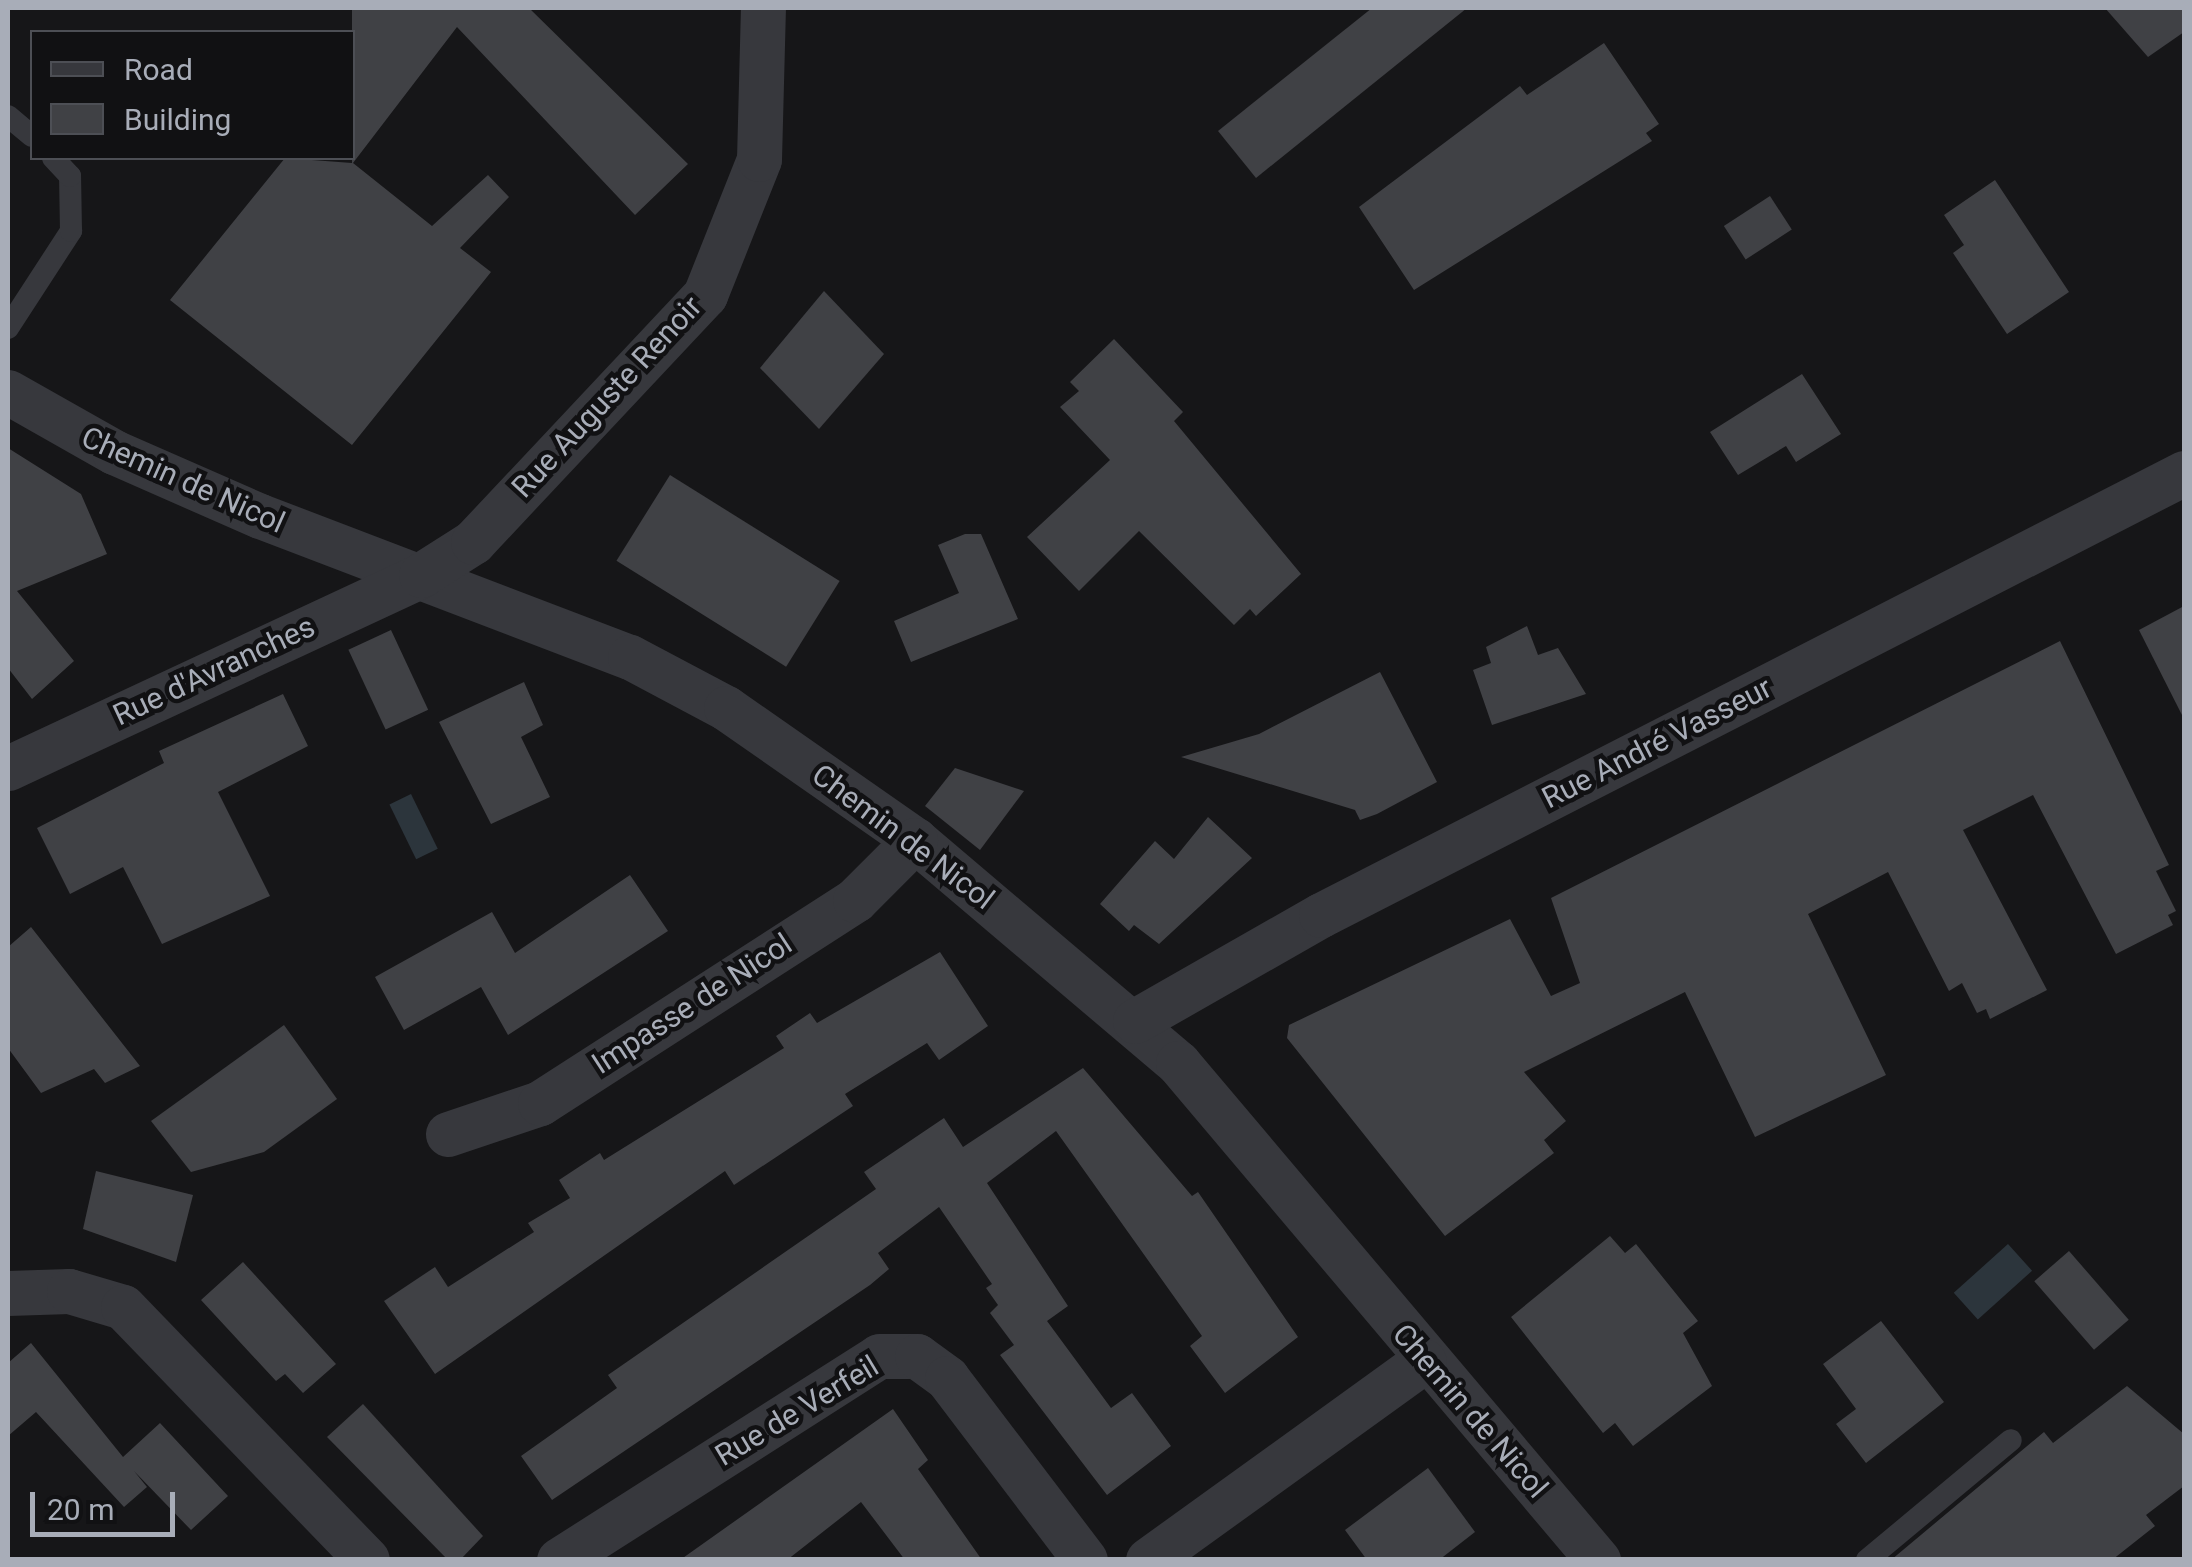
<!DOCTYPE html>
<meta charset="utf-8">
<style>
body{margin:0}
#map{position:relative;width:2192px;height:1567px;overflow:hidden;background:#161618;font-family:Roboto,sans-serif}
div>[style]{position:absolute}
.water>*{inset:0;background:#2c353c;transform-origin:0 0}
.building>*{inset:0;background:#404145;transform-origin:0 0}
.service>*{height:22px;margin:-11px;padding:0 11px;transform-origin:11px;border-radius:11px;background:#37383d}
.minor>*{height:45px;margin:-22.5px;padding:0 22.5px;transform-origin:22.5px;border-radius:22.5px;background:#37383d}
span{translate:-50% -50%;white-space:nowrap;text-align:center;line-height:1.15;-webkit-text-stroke:9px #111113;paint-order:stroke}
.street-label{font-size:30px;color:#a8adb8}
.frame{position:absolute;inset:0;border:10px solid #a8adb8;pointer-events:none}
.legend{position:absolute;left:30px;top:30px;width:325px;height:130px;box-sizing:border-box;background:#111113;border:2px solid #4d4f55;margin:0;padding:12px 18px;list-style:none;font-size:30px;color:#a8adb8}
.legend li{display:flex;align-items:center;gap:20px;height:50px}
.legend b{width:50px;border:2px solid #4d4f55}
.scale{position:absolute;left:30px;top:1492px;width:145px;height:45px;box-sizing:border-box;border:5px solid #a8adb8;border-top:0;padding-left:12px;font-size:30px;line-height:35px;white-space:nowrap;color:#a8adb8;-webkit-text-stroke:8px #111113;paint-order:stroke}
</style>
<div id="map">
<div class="water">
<div style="left:411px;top:794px;width:61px;height:24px;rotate:64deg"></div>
<div style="left:2008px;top:1244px;width:36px;height:73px;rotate:48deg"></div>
</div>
<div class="building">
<div style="clip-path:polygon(352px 8px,529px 8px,688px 164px,635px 215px,457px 27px,353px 163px,432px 226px,488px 175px,509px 197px,460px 248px,491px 272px,352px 445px,170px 300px,285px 158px,352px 163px)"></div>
<div style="clip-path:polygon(1372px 8px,1467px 8px,1256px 178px,1218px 131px)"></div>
<div style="clip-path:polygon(2105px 8px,2184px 8px,2184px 32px,2148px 57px)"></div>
<div style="clip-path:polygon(1604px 43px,1659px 124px,1646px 133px,1652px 141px,1414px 290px,1359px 207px,1520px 86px,1527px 95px)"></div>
<div style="clip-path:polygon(1995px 180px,2069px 292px,2007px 334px,1953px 253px,1964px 245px,1944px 215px)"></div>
<div style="left:1770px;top:196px;width:40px;height:55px;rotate:57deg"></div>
<div style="clip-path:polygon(824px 291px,884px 354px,819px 429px,760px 368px)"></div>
<div style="clip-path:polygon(1114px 339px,1183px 412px,1174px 421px,1301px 574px,1256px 616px,1250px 609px,1234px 625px,1139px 531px,1079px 591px,1027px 537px,1110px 460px,1060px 407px,1079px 391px,1070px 382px)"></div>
<div style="clip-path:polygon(1802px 374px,1841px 434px,1796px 462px,1786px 446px,1738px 475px,1710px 432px)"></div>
<div style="clip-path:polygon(8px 448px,81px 494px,107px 554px,17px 591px,74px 661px,32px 699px,8px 668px)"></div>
<div style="left:670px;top:475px;width:200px;height:101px;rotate:32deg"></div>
<div style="clip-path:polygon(965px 534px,981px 534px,1018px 619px,911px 662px,894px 621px,959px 593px,938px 545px)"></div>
<div style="clip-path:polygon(2184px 606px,2184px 719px,2139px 630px)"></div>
<div style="clip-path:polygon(1527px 626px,1538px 655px,1558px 648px,1586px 694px,1492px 725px,1473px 670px,1491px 663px,1486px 647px)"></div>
<div style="left:391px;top:630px;width:88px;height:47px;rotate:65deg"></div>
<div style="clip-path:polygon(2060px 641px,2169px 865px,2156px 871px,2176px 911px,2168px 915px,2173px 925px,2116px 954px,2033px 795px,1963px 830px,2047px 990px,1990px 1019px,1986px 1009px,1977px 1013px,1962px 983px,1949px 991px,1888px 872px,1808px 914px,1886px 1075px,1755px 1137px,1685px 992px,1524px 1072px,1566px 1121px,1544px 1140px,1554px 1153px,1445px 1236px,1287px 1038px,1289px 1025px,1510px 919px,1551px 996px,1580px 983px,1551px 898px)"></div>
<div style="clip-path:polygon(1380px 672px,1437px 782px,1377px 814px,1360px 820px,1355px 810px,1181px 757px,1259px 734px)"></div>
<div style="clip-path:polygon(524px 682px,543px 725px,521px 737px,550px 797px,491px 824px,439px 722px)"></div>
<div style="clip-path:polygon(283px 694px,308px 746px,218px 792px,270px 896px,162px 944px,123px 867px,70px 894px,37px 828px,164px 763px,159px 751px)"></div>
<div style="clip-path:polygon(955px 768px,1024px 791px,980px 850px,925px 806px)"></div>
<div style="clip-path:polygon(1208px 817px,1252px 858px,1159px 944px,1134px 925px,1129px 931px,1100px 904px,1155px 841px,1174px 859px)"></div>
<div style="clip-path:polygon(630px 875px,668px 931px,508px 1035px,481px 987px,404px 1030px,375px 977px,492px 912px,515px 953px)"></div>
<div style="clip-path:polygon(31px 927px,140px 1066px,105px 1083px,94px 1069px,41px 1093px,8px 1048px,8px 947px)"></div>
<div style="clip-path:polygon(940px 952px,988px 1026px,939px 1060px,927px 1043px,845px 1094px,853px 1106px,734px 1185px,725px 1171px,435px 1374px,384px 1301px,435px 1267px,448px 1287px,534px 1232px,528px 1223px,570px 1198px,559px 1180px,600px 1153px,604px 1160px,784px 1048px,776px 1036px,810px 1013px,817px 1023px)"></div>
<div style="clip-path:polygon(284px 1025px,337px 1099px,264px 1152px,191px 1172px,151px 1121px)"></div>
<div style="clip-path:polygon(1083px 1068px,1192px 1196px,1198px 1192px,1298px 1337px,1225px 1393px,1190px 1346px,1202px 1336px,1056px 1131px,987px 1183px,1068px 1306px,1047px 1321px,1111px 1408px,1132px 1393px,1171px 1446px,1107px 1495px,1000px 1355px,1014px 1345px,990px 1313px,998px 1305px,986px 1288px,992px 1284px,939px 1207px,878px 1253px,889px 1269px,870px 1285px,552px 1500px,521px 1456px,617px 1388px,608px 1375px,876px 1189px,864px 1172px,944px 1118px,963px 1147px)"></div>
<div style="clip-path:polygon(96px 1171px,193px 1195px,176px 1262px,83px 1229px)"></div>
<div style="clip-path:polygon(1610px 1236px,1625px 1253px,1636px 1244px,1698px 1321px,1683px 1333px,1712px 1386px,1633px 1446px,1615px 1423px,1603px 1433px,1511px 1317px)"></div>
<div style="left:2069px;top:1251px;width:91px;height:46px;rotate:49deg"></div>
<div style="clip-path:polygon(243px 1262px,336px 1364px,303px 1393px,285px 1374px,276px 1381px,201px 1300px)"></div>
<div style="clip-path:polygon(1881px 1321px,1944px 1402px,1866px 1463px,1836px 1424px,1856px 1409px,1823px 1364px)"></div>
<div style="clip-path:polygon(31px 1343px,123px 1457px,160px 1423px,228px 1496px,191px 1530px,134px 1471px,147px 1487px,124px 1507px,36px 1412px,8px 1436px,8px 1363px)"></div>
<div style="clip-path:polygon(2127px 1386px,2184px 1434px,2184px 1486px,2146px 1515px,2155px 1526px,2112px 1560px,1891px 1560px,2044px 1432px,2053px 1443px)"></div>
<div style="clip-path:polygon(363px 1404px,483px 1536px,460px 1560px,448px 1560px,327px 1437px)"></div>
<div style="clip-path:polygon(893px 1409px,928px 1460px,918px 1469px,982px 1560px,905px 1560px,861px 1502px,787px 1560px,680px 1560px)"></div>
<div style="clip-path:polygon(1428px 1468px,1475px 1532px,1439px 1560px,1367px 1560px,1345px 1530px)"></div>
</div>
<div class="service">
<div style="left:8px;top:116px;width:31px;rotate:40deg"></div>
<div style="left:8px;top:328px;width:116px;rotate:-57deg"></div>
<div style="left:71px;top:231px;width:55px;rotate:-91deg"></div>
<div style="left:70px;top:176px;width:25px;rotate:-133deg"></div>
<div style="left:1867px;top:1560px;width:187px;rotate:-39.8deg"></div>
</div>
<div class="minor">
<div style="left:8px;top:392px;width:122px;rotate:29.5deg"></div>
<div style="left:114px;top:452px;width:159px;rotate:23.7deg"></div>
<div style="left:260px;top:516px;width:396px;rotate:20.9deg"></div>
<div style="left:630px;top:657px;width:109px;rotate:28deg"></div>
<div style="left:726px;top:708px;width:231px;rotate:34.9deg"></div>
<div style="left:915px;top:840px;width:345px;rotate:40.3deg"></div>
<div style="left:1178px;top:1063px;width:651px;rotate:49.8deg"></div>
<div style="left:8px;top:768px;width:456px;rotate:-25deg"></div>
<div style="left:421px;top:575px;width:62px;rotate:-32.4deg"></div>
<div style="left:473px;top:542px;width:339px;rotate:-46.8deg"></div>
<div style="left:705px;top:295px;width:146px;rotate:-68.3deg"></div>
<div style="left:759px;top:159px;width:151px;rotate:-88.5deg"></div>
<div style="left:1135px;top:1021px;width:214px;rotate:-29.7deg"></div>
<div style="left:1321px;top:915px;width:970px;rotate:-27.12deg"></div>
<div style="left:448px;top:1134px;width:97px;rotate:-18.6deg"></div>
<div style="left:540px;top:1103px;width:375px;rotate:-32.8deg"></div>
<div style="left:855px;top:900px;width:85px;rotate:-45deg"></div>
<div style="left:8px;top:1293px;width:61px;rotate:-1.9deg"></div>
<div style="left:69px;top:1291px;width:56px;rotate:16.5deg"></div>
<div style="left:123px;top:1307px;width:351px;rotate:46deg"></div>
<div style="left:559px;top:1560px;width:379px;rotate:-32.5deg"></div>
<div style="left:879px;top:1356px;width:38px"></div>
<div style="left:917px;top:1356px;width:37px;rotate:36deg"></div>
<div style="left:947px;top:1378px;width:228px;rotate:52.8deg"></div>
<div style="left:1148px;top:1560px;width:340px;rotate:-35.8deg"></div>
</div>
<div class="street-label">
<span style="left:607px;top:397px;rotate:-47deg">Rue Auguste Renoir</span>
<span style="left:183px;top:480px;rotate:24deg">Chemin de Nicol</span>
<span style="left:214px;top:671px;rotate:-25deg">Rue d'Avranches</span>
<span style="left:1657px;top:743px;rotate:-27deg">Rue André Vasseur</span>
<span style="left:903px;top:837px;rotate:37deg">Chemin de Nicol</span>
<span style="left:692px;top:1004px;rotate:-33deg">Impasse de Nicol</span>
<span style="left:797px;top:1411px;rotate:-31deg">Rue de Verfeil</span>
<span style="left:1470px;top:1411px;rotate:49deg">Chemin de Nicol</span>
</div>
<div class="frame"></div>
<ul class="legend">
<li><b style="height:12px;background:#37383d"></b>Road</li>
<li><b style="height:28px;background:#404145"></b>Building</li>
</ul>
<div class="scale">20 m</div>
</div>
